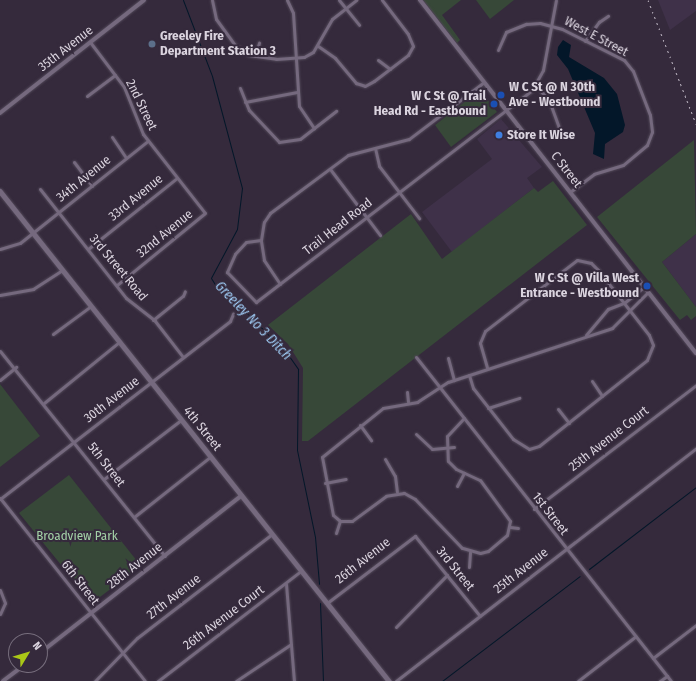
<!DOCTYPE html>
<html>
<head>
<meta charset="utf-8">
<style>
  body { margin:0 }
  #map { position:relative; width:696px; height:681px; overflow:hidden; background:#352a3c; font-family:"Fira Sans Condensed",sans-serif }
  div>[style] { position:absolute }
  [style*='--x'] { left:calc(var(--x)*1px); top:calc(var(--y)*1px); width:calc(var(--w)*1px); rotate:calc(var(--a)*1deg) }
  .built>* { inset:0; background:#3f3149 }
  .green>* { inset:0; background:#374838 }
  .water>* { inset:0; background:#031729 }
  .stream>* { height:1px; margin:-0.5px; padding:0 0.5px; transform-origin:0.5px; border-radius:0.5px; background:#031729 }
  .roads { filter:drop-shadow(0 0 1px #514858) drop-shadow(0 0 1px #514858) }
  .minor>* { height:3px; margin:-1.5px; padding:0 1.5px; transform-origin:1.5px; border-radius:1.5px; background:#75697e }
  .tertiary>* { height:4px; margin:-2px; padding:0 2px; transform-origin:2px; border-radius:2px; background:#75697e }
  .secondary>* { height:4.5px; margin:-2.25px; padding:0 2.25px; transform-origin:2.25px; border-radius:2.25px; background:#75697e }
  .rail>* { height:1px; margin-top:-0.5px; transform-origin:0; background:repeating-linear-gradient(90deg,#b4acb9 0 2px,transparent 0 6px) }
  .dots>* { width:11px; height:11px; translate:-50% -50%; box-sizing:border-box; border:2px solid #352a3c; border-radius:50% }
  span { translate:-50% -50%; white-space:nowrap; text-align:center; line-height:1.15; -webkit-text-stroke:4px #352a3c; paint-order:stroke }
  .poi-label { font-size:13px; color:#dbd4df; font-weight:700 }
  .left { translate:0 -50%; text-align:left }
  .right { translate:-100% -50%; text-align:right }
  .street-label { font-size:13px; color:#dbd4df }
  .park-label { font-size:13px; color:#a3d1a6 }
  .water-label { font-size:14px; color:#a0cdf7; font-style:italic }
  .north { position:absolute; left:8px; top:633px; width:40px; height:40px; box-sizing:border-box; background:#352a3c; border:1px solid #776e7d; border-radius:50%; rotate:52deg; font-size:11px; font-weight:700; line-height:16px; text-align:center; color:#dbd4df }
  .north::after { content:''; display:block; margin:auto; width:14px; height:18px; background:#aac717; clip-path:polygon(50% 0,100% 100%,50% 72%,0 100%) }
</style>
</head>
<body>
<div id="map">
  <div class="built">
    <div style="clip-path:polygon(658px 0,696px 0,696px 11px,670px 30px)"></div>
    <div style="clip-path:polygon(501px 119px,542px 167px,527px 178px,534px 188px,452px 252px,422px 212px,492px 159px,477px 139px)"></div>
    <div style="clip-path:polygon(696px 234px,696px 307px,662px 262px)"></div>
  </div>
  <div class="green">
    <div style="clip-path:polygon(423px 0,461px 0,442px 15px,460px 40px,457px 43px)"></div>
    <div style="clip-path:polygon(476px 0,514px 0,490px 19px)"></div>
    <div style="clip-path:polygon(480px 90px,497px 112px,451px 147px,435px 125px)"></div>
    <div style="clip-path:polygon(694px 140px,696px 234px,662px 262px,696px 307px,696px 316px,691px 320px,687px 315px,680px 320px,597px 217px)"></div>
    <div style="clip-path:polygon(553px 181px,587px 225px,308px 441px,302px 441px,303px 368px,288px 344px,268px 325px,411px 214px,442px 259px,534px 188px,538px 192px)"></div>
    <div style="clip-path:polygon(0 384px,40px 436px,0 467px)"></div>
    <div style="clip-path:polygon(69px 475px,141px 566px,92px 603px,19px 513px)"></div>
  </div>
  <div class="water">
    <div style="clip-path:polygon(563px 40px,571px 45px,569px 57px,604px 78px,617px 94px,625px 125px,623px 132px,605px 144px,604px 159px,593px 154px,595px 133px,568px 69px,557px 55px,558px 47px)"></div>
  </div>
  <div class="stream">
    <div style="--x:183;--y:0;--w:81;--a:69.1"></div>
    <div style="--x:212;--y:76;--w:116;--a:75"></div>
    <div style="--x:242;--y:188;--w:41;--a:97"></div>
    <div style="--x:237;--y:229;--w:55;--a:118"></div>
    <div style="--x:211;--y:278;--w:13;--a:58"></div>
    <div style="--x:218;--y:289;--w:22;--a:36"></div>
    <div style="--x:236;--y:302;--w:76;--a:45.5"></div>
    <div style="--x:289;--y:356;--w:16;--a:55"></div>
    <div style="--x:298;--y:369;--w:81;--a:90.7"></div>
    <div style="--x:297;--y:450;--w:89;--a:78.3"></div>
    <div style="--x:315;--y:537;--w:47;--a:85.1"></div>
    <div style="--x:589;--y:569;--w:135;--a:-37.5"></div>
    <div style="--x:320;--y:603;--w:78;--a:87.8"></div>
    <div style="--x:442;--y:681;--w:173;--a:-37.3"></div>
  </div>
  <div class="roads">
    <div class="minor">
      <div style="--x:212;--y:0;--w:19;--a:78"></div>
      <div style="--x:216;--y:19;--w:32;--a:54"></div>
      <div style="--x:235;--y:45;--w:17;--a:36"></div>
      <div style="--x:249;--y:55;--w:27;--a:8"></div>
      <div style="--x:276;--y:59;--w:28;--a:-4"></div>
      <div style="--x:304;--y:57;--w:10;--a:-29"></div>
      <div style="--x:313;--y:52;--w:38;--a:-60"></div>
      <div style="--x:332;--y:19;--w:31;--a:-38"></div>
      <div style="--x:287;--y:0;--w:14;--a:65"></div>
      <div style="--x:293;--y:13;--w:93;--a:86.3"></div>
      <div style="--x:299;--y:106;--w:27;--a:56"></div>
      <div style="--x:339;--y:0;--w:32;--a:51"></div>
      <div style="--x:585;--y:41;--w:24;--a:-54"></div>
      <div style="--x:599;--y:22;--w:11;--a:-34"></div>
      <div style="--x:90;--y:42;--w:56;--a:52.9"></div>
      <div style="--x:124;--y:87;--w:51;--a:68"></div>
      <div style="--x:143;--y:134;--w:100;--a:51.9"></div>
      <div style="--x:205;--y:213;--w:114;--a:140.7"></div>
      <div style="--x:318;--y:46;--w:21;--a:35"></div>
      <div style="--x:335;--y:58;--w:33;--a:50"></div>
      <div style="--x:356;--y:83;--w:9;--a:18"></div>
      <div style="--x:365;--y:86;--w:10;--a:-29"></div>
      <div style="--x:374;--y:81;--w:43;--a:-37.4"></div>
      <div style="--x:408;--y:55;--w:10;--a:-61"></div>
      <div style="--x:413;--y:46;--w:13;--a:-113"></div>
      <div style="--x:408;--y:34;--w:43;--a:-127.4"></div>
      <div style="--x:498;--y:50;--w:20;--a:-66"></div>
      <div style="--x:506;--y:32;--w:22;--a:-22"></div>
      <div style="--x:526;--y:24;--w:14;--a:-4"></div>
      <div style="--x:540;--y:23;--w:23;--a:15"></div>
      <div style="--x:562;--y:29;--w:69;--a:26.6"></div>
      <div style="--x:624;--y:60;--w:14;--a:51"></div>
      <div style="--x:633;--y:71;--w:47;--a:68.9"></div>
      <div style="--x:650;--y:115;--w:17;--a:83"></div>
      <div style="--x:652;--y:132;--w:14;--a:111"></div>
      <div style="--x:647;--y:145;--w:31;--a:140"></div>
      <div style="--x:623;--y:165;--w:30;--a:163"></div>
      <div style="--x:594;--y:174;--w:30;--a:143"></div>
      <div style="--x:255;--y:56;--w:14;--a:-73"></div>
      <div style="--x:378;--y:60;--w:15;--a:37"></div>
      <div style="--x:536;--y:84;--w:24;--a:54"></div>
      <div style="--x:550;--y:103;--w:32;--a:70"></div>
      <div style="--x:240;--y:88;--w:24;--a:68"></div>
      <div style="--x:249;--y:110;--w:44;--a:46.8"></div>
      <div style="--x:279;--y:142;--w:21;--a:-8"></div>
      <div style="--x:300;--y:139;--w:46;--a:-37.9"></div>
      <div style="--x:87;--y:96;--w:35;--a:-37"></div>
      <div style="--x:245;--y:102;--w:53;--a:-10.9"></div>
      <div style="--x:112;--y:137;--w:25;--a:56"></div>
      <div style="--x:375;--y:148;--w:18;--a:77"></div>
      <div style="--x:379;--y:166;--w:66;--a:52.4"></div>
      <div style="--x:74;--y:162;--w:30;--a:53"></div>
      <div style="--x:330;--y:169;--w:83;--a:52.9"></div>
      <div style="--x:40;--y:189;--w:139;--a:51.7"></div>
      <div style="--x:126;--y:298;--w:37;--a:38"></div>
      <div style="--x:155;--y:321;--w:46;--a:52.1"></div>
      <div style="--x:261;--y:240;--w:15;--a:172"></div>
      <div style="--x:246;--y:242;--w:16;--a:133"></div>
      <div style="--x:235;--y:254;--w:20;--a:114"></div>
      <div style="--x:227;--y:272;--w:42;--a:46"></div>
      <div style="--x:256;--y:302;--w:348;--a:-37.5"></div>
      <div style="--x:532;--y:90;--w:23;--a:-61"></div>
      <div style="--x:543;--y:70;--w:71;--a:-79.5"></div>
      <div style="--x:0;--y:249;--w:21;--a:-17"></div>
      <div style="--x:20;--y:243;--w:164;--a:-38.6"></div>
      <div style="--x:88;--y:249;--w:114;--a:-38.6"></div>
      <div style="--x:280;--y:284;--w:29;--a:-124"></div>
      <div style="--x:264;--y:260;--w:20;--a:-99"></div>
      <div style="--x:261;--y:240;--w:18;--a:-81"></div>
      <div style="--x:264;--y:222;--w:11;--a:-56"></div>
      <div style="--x:270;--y:213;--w:97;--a:-36.6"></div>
      <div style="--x:348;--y:155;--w:63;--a:-14.7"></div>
      <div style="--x:409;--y:139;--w:94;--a:-37.2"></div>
      <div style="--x:0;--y:295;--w:34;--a:-10"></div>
      <div style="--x:33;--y:289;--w:35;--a:-33"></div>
      <div style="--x:153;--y:320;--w:38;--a:-39"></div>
      <div style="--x:183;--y:296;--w:5;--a:-68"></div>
      <div style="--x:53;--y:334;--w:47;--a:-36.4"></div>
      <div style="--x:586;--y:335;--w:34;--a:-50"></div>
      <div style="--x:608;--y:309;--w:17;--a:-21"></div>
      <div style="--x:624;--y:303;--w:26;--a:-39"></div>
      <div style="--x:0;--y:351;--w:263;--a:51.2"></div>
      <div style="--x:416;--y:357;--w:412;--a:51.8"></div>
      <div style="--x:448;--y:358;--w:23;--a:75"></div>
      <div style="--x:469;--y:375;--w:14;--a:73"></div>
      <div style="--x:473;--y:388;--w:65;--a:51.9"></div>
      <div style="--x:513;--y:439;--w:19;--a:32"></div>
      <div style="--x:529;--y:449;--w:10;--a:-17"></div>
      <div style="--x:539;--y:446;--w:138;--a:-38.5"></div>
      <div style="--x:647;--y:360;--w:16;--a:-68"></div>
      <div style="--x:653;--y:345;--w:11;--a:-112"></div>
      <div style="--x:649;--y:335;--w:83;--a:-128.1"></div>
      <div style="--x:598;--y:270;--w:10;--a:-135"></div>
      <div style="--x:591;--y:263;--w:14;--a:-168"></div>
      <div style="--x:577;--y:260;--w:116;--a:142.3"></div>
      <div style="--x:485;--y:331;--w:13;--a:113"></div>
      <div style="--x:480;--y:343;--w:26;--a:74"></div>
      <div style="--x:0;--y:380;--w:21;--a:-39"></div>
      <div style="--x:592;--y:381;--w:18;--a:56"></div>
      <div style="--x:407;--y:392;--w:10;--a:84"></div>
      <div style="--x:44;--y:403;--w:97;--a:-39.1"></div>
      <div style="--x:488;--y:408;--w:33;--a:-18"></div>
      <div style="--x:558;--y:409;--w:18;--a:52"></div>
      <div style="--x:464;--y:418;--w:25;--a:133"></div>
      <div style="--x:447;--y:436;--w:25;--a:88"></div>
      <div style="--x:448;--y:461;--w:11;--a:45"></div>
      <div style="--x:456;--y:469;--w:26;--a:25"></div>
      <div style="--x:480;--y:480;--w:51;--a:53.8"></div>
      <div style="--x:510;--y:521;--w:14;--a:102"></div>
      <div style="--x:507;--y:535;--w:25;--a:140"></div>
      <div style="--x:488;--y:551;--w:8;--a:166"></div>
      <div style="--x:480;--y:553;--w:19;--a:-164"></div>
      <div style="--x:462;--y:548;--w:68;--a:-133.8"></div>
      <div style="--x:415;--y:499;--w:13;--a:-151"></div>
      <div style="--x:404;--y:493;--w:18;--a:171"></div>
      <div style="--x:386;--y:496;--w:42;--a:143.7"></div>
      <div style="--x:352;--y:521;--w:12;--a:180"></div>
      <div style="--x:340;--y:521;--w:9;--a:-139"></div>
      <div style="--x:333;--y:515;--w:59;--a:-100.7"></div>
      <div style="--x:322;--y:457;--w:78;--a:-38.8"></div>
      <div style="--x:383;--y:408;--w:35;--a:-10"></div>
      <div style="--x:417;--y:402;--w:37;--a:-33"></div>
      <div style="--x:448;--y:382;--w:173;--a:-18.2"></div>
      <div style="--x:612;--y:328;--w:51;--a:-45"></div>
      <div style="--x:360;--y:425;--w:19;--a:54"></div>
      <div style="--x:416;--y:434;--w:22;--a:43"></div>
      <div style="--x:432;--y:449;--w:22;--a:-5"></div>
      <div style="--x:385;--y:459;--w:20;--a:60"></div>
      <div style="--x:395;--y:476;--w:16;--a:83"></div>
      <div style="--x:104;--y:479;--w:97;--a:-37.5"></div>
      <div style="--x:325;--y:483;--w:21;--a:-11"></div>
      <div style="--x:457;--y:486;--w:15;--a:-62"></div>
      <div style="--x:0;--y:498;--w:233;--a:51.6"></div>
      <div style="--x:0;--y:499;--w:291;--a:-37.7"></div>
      <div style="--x:230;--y:321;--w:8;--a:-67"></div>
      <div style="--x:534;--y:509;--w:204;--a:-37.4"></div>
      <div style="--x:134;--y:517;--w:97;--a:-38.3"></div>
      <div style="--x:510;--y:527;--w:8;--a:7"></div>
      <div style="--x:336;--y:533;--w:13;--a:-72"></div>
      <div style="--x:469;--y:567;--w:15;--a:-86"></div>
      <div style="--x:286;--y:584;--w:97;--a:85.3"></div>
      <div style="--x:0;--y:590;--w:14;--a:69"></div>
      <div style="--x:5;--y:603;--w:12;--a:114"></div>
      <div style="--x:327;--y:603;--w:111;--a:-37.3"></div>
      <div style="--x:415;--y:536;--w:103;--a:50.9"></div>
      <div style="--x:396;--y:627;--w:73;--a:-45.6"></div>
      <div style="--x:653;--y:658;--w:54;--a:-37.5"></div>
      <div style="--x:95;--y:681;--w:60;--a:-45.7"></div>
      <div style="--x:137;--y:638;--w:170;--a:-37.6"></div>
      <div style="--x:158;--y:681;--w:180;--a:-37.6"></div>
      <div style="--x:236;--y:681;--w:66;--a:-33.9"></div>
      <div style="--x:396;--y:681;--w:380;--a:-37.8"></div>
      <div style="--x:578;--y:681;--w:73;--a:-37.8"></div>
      <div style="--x:660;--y:681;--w:9;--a:-36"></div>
    </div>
    <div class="tertiary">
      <div style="--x:420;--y:0;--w:448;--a:52"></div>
      <div style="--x:0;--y:113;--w:183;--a:-38.1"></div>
      <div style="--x:40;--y:653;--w:256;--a:-38"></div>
      <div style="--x:3;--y:681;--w:26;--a:-37"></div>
    </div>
    <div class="secondary">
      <div style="--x:0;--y:191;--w:626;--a:51.55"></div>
    </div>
  </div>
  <div class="rail">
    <div style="--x:648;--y:0;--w:133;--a:68.8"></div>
  </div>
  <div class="dots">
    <div style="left:152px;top:44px;background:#5c6f8a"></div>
    <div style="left:501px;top:95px;background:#1a4fb4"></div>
    <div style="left:494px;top:104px;background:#1a4fb4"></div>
    <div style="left:499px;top:135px;background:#3f7fe0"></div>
    <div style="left:647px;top:286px;background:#1a4fb4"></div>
  </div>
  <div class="poi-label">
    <span class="left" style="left:160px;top:44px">Greeley Fire<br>Department Station 3</span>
    <span class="left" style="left:509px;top:95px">W C St @ N 30th<br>Ave - Westbound</span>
    <span class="right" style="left:486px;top:104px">W C St @ Trail<br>Head Rd - Eastbound</span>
    <span class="left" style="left:507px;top:135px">Store It Wise</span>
    <span class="right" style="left:639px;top:286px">W C St @ Villa West<br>Entrance - Westbound</span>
  </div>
  <div class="street-label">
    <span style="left:596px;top:37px;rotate:28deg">West E Street</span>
    <span style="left:66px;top:49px;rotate:-38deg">35th Avenue</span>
    <span style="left:141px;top:105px;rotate:64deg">2nd Street</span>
    <span style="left:566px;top:170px;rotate:52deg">C Street</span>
    <span style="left:84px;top:179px;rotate:-39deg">34th Avenue</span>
    <span style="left:136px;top:198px;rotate:-39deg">33rd Avenue</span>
    <span style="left:338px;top:227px;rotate:-38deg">Trail Head Road</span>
    <span style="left:165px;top:234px;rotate:-39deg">32nd Avenue</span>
    <span style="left:118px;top:268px;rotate:50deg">3rd Street Road</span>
    <span style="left:112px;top:400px;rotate:-38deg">30th Avenue</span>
    <span style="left:202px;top:429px;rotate:51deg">4th Street</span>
    <span style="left:609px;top:439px;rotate:-38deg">25th Avenue Court</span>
    <span style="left:106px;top:465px;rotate:52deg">5th Street</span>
    <span style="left:550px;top:514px;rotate:52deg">1st Street</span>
    <span style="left:363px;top:561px;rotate:-38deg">26th Avenue</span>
    <span style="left:135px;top:566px;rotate:-38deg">28th Avenue</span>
    <span style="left:455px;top:569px;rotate:51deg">3rd Street</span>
    <span style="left:521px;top:571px;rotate:-38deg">25th Avenue</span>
    <span style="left:80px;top:583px;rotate:52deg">6th Street</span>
    <span style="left:174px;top:597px;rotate:-38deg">27th Avenue</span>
    <span style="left:224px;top:618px;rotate:-37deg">26th Avenue Court</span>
  </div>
  <div class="park-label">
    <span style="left:77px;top:536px">Broadview Park</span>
  </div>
  <div class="water-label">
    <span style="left:253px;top:321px;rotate:46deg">Greeley No 3 Ditch</span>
  </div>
  <div class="north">N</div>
</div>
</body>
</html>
